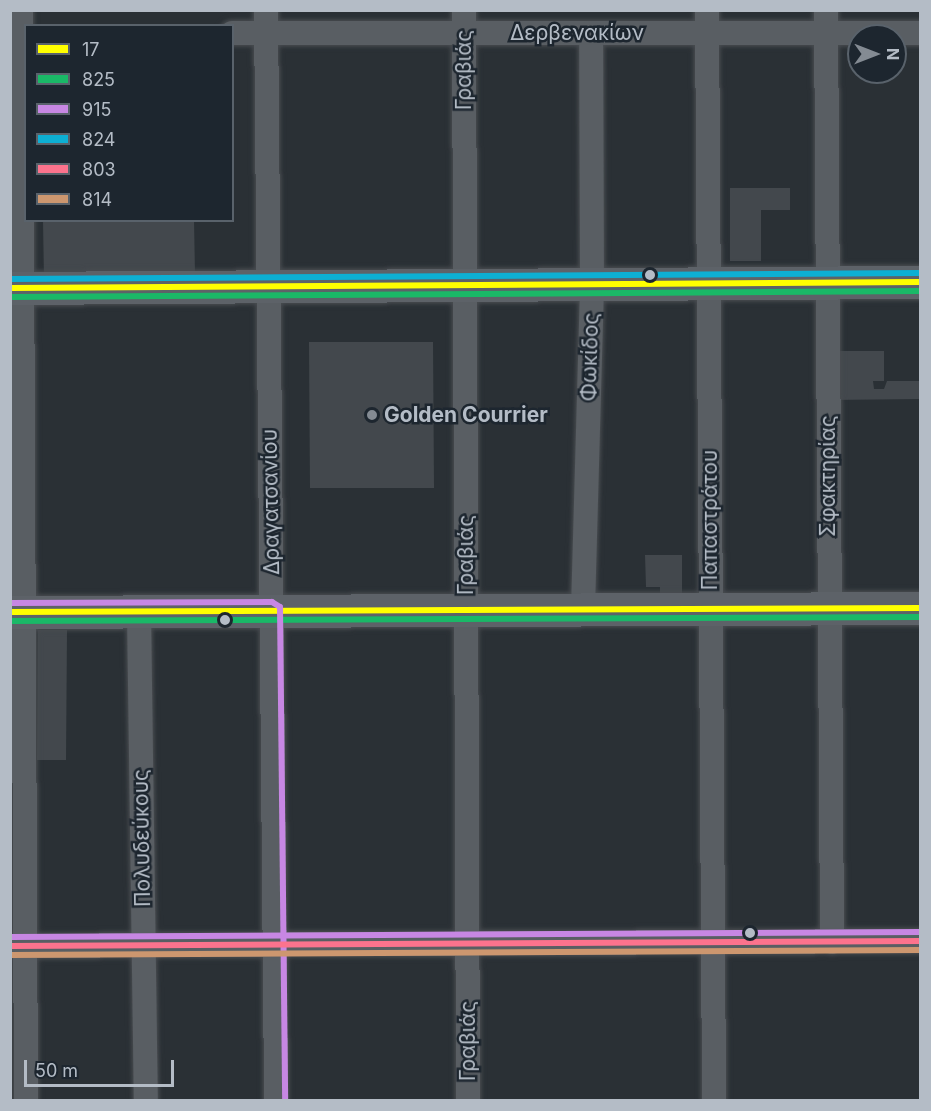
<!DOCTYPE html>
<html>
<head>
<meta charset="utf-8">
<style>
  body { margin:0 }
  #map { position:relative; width:931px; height:1111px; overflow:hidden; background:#2a3035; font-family:Inter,sans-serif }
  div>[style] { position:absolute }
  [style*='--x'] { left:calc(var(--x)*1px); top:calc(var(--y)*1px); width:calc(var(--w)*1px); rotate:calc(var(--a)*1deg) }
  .building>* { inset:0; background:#43484d }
  .roads { filter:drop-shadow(0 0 2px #484c50) drop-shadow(0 0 2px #484c50) }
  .street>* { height:24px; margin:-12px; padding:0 12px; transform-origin:12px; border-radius:12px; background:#595e63 }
  .secondary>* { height:33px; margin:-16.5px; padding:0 16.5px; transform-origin:16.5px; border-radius:16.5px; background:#5d6268 }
  .bus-1>* { height:6px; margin:-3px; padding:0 3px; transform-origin:3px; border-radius:3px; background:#ff0 }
  .bus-2>* { height:6px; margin:-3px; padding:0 3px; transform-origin:3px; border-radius:3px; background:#1ab867 }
  .bus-3>* { height:6px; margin:-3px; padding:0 3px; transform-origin:3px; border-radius:3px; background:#c787e3 }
  .bus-4>* { height:6px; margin:-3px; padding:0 3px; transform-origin:3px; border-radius:3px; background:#0dafd3 }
  .bus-5>* { height:6px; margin:-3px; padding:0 3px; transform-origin:3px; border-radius:3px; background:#fc738d }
  .bus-6>* { height:6px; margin:-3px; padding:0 3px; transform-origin:3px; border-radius:3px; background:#cd976f }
  .dots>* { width:16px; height:16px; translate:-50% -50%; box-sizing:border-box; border:3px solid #1d262f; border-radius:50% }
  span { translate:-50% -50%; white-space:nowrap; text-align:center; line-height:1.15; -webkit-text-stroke:5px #1d262f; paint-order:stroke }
  .street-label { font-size:21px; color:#b4bcc6 }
  .poi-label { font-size:21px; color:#b4bcc6; font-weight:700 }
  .left { translate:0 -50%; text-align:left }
  .frame { position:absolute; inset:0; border:12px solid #b4bcc6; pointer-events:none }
  .legend { position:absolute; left:24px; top:24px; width:210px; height:198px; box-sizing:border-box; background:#1d262f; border:2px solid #59626b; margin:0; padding:8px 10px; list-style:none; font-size:18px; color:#b4bcc6 }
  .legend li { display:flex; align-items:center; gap:12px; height:30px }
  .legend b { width:30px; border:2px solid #59626b }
  .north { position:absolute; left:847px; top:24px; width:60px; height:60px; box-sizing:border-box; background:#1d262f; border:2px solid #59626b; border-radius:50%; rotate:90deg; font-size:16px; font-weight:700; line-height:24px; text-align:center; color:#b4bcc6 }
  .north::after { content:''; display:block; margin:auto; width:21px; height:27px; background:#848b93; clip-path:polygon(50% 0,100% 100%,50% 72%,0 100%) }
  .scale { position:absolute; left:24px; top:1060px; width:150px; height:27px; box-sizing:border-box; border:3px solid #b4bcc6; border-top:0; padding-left:8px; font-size:18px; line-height:21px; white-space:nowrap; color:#b4bcc6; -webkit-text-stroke:4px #1d262f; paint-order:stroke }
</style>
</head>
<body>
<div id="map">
  <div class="building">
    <div style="clip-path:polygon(730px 188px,790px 188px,790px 210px,761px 210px,761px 261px,730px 261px)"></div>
    <div style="clip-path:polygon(43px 220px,194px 220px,195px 274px,44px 279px)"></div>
    <div style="clip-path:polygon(309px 342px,433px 342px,434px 488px,310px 488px)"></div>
    <div style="clip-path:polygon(829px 351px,884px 351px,884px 381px,873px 381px,874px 389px,884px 389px,887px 381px,920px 381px,920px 399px,830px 400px)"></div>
    <div style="clip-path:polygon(645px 555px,682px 555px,682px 605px,660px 605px,660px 587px,646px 587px)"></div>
    <div style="clip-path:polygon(38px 630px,67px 630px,66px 760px,37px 760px)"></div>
  </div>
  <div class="roads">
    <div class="street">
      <div style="--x:21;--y:10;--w:1090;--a:89.74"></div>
      <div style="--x:266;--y:10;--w:1090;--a:89.47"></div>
      <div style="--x:464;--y:10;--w:1090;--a:89.79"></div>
      <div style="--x:707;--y:10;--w:1090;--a:89.63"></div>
      <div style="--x:826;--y:10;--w:932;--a:89.63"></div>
      <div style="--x:232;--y:33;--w:688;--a:0"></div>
      <div style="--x:583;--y:609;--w:325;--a:-88.4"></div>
      <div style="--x:592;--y:284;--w:251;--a:-90.2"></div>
      <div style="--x:139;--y:612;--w:488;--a:89.2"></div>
      <div style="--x:11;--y:946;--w:909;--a:-0.32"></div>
    </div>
    <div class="secondary">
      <div style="--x:10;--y:288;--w:910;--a:-0.38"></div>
      <div style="--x:10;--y:612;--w:910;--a:-0.25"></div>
    </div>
  </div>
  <div class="bus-1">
    <div style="--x:10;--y:288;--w:910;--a:-0.38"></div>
    <div style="--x:10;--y:612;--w:910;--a:-0.25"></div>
  </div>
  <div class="bus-2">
    <div style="--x:10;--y:297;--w:910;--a:-0.38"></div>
    <div style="--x:10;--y:621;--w:910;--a:-0.25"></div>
  </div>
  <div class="bus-3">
    <div style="--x:10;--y:603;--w:262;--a:-0.2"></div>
    <div style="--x:272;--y:602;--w:9;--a:32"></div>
    <div style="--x:280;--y:607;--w:493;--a:89.4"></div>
    <div style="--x:10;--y:937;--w:910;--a:-0.31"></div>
  </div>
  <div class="bus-4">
    <div style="--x:10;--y:279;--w:910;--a:-0.38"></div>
  </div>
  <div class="bus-5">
    <div style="--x:10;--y:946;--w:910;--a:-0.31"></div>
  </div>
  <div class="bus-6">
    <div style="--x:10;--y:955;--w:910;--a:-0.31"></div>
  </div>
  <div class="dots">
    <div style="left:650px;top:275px;background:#b4bcc6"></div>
    <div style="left:372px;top:415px;background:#848b93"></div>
    <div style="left:225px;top:620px;background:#b4bcc6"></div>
    <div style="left:750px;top:933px;background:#b4bcc6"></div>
  </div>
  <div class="street-label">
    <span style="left:577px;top:33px">Δερβενακίων</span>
    <span style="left:464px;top:70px;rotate:-90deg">Γραβιάς</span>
    <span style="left:590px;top:357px;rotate:-88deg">Φωκίδος</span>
    <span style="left:828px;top:476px;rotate:-90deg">Σφακτηρίας</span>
    <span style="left:271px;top:502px;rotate:-91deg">Δραγατσανίου</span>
    <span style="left:710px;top:520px;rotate:-90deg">Παπαστράτου</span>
    <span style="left:466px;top:555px;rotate:-90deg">Γραβιάς</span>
    <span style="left:142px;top:838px;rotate:-91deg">Πολυδεύκους</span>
    <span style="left:468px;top:1041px;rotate:-90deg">Γραβιάς</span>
  </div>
  <div class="poi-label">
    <span class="left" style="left:384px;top:415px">Golden Courrier</span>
  </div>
  <div class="frame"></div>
  <ul class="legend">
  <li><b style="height:8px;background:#ff0"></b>17</li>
  <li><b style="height:8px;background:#1ab867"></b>825</li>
  <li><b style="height:8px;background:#c787e3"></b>915</li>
  <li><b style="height:8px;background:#0dafd3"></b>824</li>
  <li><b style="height:8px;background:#fc738d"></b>803</li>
  <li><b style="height:8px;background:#cd976f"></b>814</li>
  </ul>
  <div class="north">N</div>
  <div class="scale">50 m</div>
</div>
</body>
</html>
